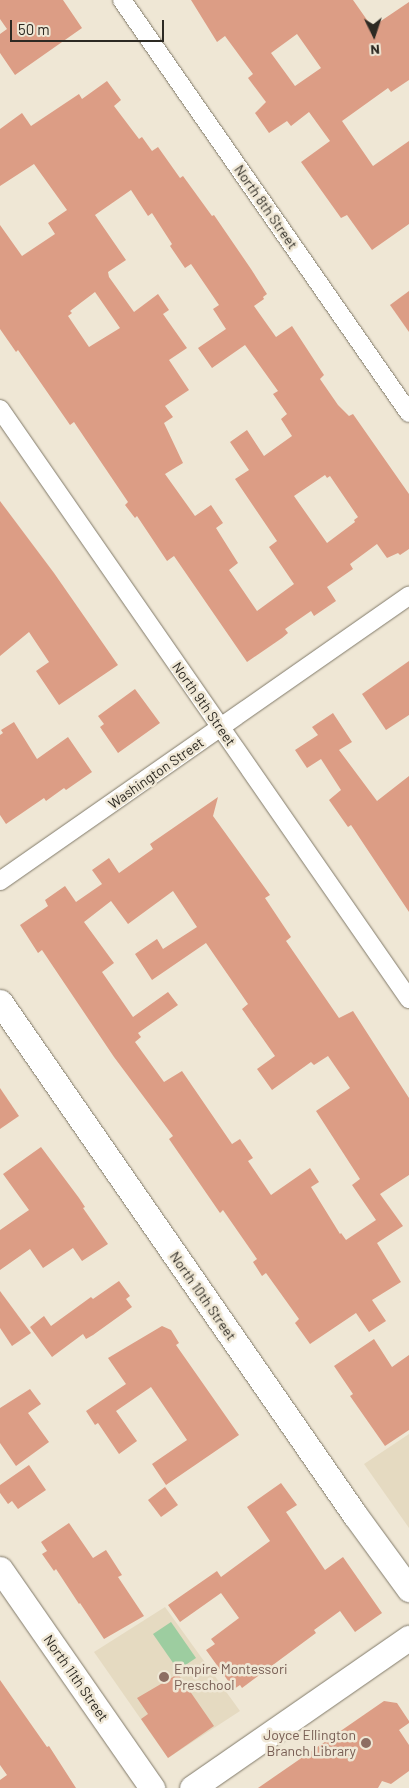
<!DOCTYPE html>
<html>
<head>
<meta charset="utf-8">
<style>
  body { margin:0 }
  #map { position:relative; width:409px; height:1788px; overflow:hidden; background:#efe7d5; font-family:Barlow,sans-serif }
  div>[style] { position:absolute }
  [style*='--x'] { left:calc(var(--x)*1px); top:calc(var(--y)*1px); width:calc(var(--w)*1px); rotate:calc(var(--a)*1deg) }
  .built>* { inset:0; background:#e5dac1 }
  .green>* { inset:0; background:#9dcda0 }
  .building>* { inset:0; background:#dc9d85 }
  .roads { filter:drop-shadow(0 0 1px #817a6a) drop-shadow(0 0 1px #817a6a) }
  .street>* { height:18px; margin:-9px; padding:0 9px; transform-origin:9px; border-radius:9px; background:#fff }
  .secondary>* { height:25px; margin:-12.5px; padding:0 12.5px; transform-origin:12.5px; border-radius:12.5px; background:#fff }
  .dots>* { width:14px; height:14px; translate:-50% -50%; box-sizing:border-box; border:2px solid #efe7d5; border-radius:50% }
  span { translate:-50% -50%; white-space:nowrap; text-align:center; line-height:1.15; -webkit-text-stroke:5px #efe7d5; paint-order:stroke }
  .street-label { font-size:14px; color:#2d2a23 }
  .education-label { font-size:14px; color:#785e54 }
  .left { translate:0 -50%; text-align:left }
  .right { translate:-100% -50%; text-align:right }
  .north { position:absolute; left:349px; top:10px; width:50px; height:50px; -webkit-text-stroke:4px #efe7d5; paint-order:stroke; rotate:176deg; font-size:14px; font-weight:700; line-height:20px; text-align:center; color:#2d2a23 }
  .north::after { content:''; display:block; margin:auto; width:18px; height:22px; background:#2d2a23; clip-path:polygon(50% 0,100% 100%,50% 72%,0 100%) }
  .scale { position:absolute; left:10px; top:20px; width:154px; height:22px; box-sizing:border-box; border:2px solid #2d2a23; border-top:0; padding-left:6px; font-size:15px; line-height:18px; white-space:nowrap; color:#2d2a23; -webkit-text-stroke:4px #efe7d5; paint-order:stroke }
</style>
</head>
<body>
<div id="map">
  <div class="built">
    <div style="clip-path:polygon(409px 1434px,409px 1528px,364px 1464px)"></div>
    <div style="clip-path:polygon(165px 1607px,240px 1711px,168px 1758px,94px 1652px)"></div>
  </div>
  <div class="green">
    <div style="clip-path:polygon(171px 1622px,196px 1658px,178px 1670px,153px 1634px)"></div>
  </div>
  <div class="building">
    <div style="clip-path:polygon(0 0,63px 0,82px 28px,15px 75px,0 53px,0 34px,7px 29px,0 19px)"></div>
    <div style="clip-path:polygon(evenodd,191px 0,353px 0,372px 27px,409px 2px,409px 80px,391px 92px,388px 88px,342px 121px,373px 166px,409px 141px,409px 224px,372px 250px,347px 215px,341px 218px,301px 162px,330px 141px,309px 112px,291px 126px,287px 121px,269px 133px,255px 113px,266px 102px,248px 78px,253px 74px,225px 36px,217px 42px,191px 0,297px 34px,321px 68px,295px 86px,271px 53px,297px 34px)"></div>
    <div style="clip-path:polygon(evenodd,107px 81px,121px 100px,114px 106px,139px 139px,142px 137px,152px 151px,158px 147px,180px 178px,183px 176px,212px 216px,214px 215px,251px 269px,267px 294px,263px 297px,264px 299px,254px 306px,276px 337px,292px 326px,324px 375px,320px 379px,338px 405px,349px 416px,353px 414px,409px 494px,409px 549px,400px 555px,398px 553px,387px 558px,377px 544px,350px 564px,353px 569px,327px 587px,336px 601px,314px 616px,311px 611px,285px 629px,288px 633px,282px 638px,247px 662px,174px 556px,167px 561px,137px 516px,135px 518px,125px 505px,128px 502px,78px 428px,74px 422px,70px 425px,18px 350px,16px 352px,0 329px,0 225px,22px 256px,55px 234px,48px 223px,67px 210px,34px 164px,0 186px,0 129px,22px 113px,31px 126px,79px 94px,82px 99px,107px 81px,131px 190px,148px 216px,152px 213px,172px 244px,170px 246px,185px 268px,191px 264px,219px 305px,213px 309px,226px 329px,198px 348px,212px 368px,245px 345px,278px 391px,273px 394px,287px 414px,281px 419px,292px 436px,264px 456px,247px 430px,230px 442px,249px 470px,235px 479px,277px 541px,269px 547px,294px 584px,257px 611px,229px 570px,238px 563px,216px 528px,223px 523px,211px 505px,195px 516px,165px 474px,183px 463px,164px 423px,173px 417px,165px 406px,189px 390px,169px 360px,187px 348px,163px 314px,169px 310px,158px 294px,134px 312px,109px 277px,108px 272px,126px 260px,95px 215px,131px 190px,107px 81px,95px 292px,120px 328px,89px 347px,68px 316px,72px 313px,70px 311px,95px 292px,107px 81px,325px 475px,327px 478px,330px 476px,358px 517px,354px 520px,355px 522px,327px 543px,294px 496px,325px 475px)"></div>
    <div style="clip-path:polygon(409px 291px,409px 332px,390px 305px)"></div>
    <div style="clip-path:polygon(0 501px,54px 573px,118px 665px,59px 705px,36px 671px,49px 662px,29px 632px,0 656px)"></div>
    <div style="clip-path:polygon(409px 661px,409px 715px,386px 730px,362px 694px)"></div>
    <div style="clip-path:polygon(135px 689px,160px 723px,118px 753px,100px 727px,104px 724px,98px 716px)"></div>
    <div style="clip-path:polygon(333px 713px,352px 742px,339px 750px,377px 801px,409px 776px,409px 912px,351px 825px,348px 827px,329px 800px,341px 790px,321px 759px,307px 768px,295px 750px,318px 735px,312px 727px)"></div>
    <div style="clip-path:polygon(14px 722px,37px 759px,68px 737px,92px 772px,66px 790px,64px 788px,46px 801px,44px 798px,6px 824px,0 815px,0 735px,3px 733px,1px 730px)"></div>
    <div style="clip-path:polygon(evenodd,218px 797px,213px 816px,270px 895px,265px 898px,291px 937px,286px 941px,339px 1018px,353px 1011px,409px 1098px,409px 1175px,380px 1194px,403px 1226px,377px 1243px,401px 1282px,372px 1300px,386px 1321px,369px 1332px,356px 1313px,310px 1344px,295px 1323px,299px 1319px,266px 1273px,262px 1276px,253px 1262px,257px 1259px,223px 1210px,220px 1213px,169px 1139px,173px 1136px,114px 1057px,42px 950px,38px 953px,20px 925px,48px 906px,45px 900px,65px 886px,76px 902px,102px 884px,92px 870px,109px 858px,119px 873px,153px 849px,150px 844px,218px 797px,173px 891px,197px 927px,163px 949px,157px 939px,135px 954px,152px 980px,206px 943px,248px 1004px,242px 1009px,275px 1056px,257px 1069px,272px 1090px,311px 1062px,314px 1065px,328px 1056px,350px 1088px,316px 1111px,360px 1179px,352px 1185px,376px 1220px,346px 1240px,341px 1233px,340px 1234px,311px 1187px,319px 1182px,310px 1168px,271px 1195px,248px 1161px,253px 1158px,240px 1139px,232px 1144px,182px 1071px,164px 1082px,135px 1042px,141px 1037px,138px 1033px,178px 1005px,168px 992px,133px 1017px,102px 972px,114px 963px,84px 922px,111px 901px,128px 924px,173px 891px)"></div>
    <div style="clip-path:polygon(0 1088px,19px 1116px,0 1129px)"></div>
    <div style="clip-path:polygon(41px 1147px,79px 1198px,85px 1207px,83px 1208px,108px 1244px,82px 1261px,73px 1248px,43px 1268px,30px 1249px,0 1270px,0 1230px,29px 1210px,3px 1174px)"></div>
    <div style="clip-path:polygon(119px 1281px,130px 1296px,126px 1299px,132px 1307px,93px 1335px,86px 1339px,83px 1334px,52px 1357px,30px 1327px,44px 1316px,51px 1326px,91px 1297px,93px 1299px)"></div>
    <div style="clip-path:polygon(0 1291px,31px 1333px,12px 1346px,0 1328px)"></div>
    <div style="clip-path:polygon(162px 1326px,171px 1330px,179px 1343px,176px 1345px,239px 1435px,166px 1485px,152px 1464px,187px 1440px,151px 1387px,116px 1411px,137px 1441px,119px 1454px,98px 1423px,95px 1425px,86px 1411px,126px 1384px,108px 1358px)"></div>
    <div style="clip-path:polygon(374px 1339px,392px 1367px,409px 1355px,409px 1430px,385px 1446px,350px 1396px,353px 1394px,334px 1366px)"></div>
    <div style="clip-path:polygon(30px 1389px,41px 1404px,28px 1413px,49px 1442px,16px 1466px,0 1443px,0 1408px)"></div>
    <div style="clip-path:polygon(29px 1465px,46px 1490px,18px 1509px,12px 1501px,8px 1504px,0 1493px,0 1485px)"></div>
    <div style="clip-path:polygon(281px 1483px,297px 1505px,286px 1512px,325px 1570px,343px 1557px,382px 1613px,355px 1632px,340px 1611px,314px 1630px,316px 1633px,242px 1688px,240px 1685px,234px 1689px,206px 1650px,215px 1644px,211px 1639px,239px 1618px,221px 1593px,180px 1622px,168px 1605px,217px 1571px,221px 1577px,270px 1541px,247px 1507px)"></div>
    <div style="clip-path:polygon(165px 1487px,178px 1505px,161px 1517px,148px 1500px)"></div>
    <div style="clip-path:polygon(69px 1523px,93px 1558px,106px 1550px,122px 1575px,118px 1577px,144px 1616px,104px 1639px,80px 1603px,79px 1604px,56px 1569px,54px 1571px,42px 1554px,47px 1551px,41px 1542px)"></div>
    <div style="clip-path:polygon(178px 1674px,214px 1726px,168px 1758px,141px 1719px,148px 1714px,137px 1698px)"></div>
    <div style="clip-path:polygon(0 1680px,47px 1747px,49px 1746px,76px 1788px,0 1788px,0 1780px,7px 1775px,0 1765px)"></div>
    <div style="clip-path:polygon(384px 1701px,397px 1703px,409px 1721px,409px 1723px,399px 1730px,409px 1745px,409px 1771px,391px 1784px,382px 1781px,378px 1788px,258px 1788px)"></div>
  </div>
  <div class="roads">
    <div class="street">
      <div style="--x:122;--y:0;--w:503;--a:55.2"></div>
      <div style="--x:0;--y:409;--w:718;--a:55.27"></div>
      <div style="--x:0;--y:881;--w:499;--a:-34.9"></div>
    </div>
    <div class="secondary">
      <div style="--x:0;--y:1002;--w:624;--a:55.32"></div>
      <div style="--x:355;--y:1515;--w:92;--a:53.9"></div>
      <div style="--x:0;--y:1569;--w:267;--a:55.2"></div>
      <div style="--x:192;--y:1788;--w:264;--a:-34.7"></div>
    </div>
  </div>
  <div class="dots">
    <div style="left:164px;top:1677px;background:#8d6e63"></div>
    <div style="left:366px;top:1743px;background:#8d6e63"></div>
  </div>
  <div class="street-label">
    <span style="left:266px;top:207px;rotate:55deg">North 8th Street</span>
    <span style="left:204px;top:704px;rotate:55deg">North 9th Street</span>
    <span style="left:156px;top:773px;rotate:-35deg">Washington Street</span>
    <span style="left:203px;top:1296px;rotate:55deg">North 10th Street</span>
    <span style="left:76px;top:1678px;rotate:55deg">North 11th Street</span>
  </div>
  <div class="education-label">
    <span class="left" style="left:174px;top:1677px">Empire Montessori<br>Preschool</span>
    <span class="right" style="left:356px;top:1743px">Joyce Ellington<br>Branch Library</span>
  </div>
  <div class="north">N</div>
  <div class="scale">50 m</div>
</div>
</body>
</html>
